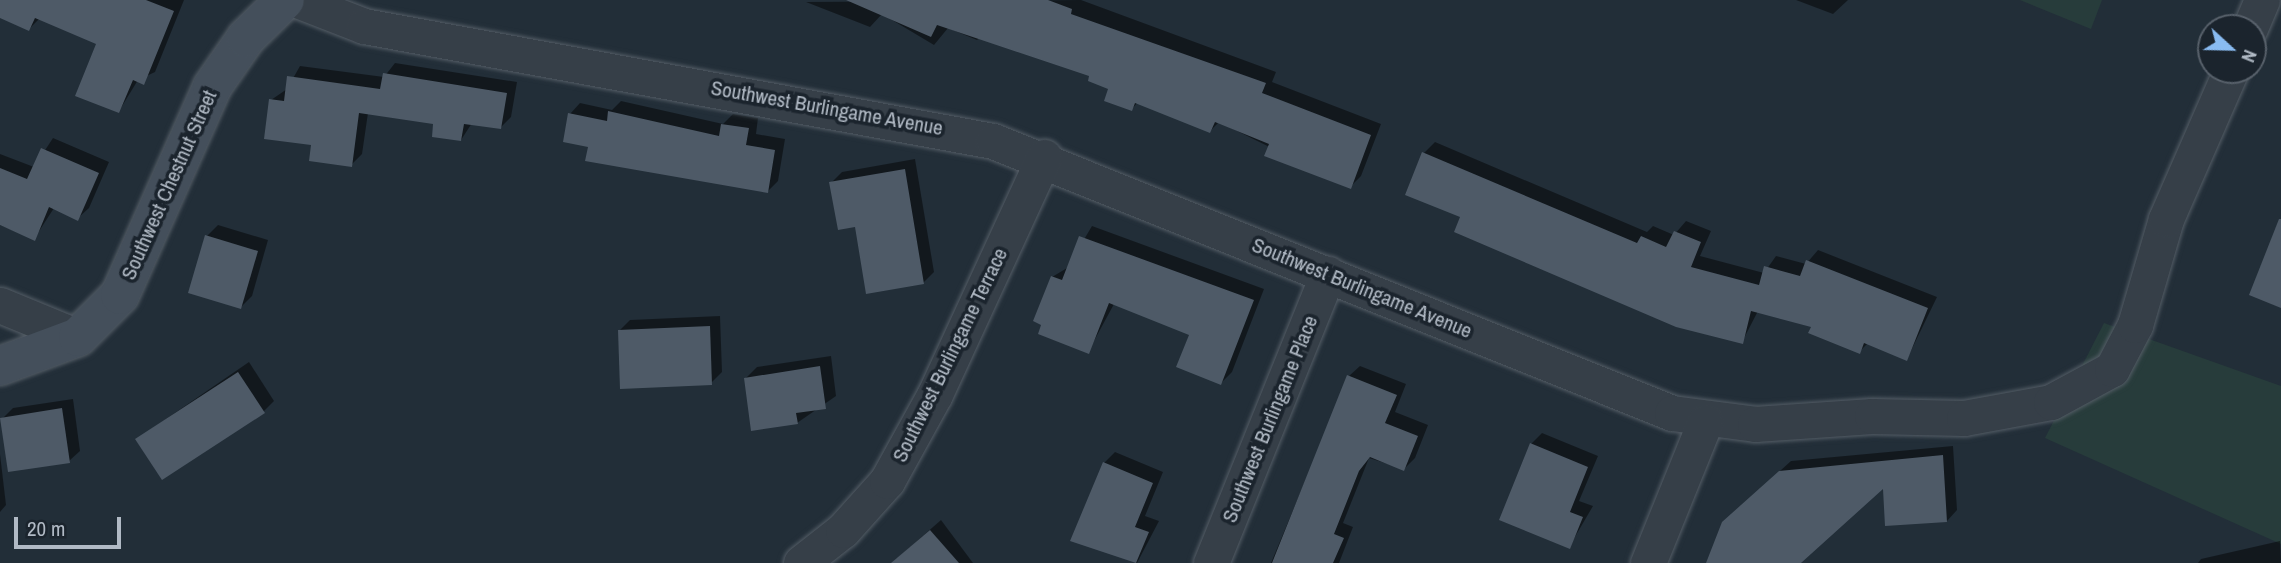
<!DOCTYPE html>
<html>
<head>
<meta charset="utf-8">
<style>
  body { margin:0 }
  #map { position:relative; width:2281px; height:563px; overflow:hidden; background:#222e38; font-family:"Archivo Narrow",sans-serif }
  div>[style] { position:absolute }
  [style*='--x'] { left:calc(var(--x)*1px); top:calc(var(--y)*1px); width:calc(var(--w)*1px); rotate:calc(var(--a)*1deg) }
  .green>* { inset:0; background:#273c3b }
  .shadow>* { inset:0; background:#0007 }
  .building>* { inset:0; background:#4e5a67 }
  .roads { filter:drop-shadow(0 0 2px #545d66) drop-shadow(0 0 2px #545d66) }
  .street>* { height:35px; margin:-17.5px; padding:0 17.5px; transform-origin:17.5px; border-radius:17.5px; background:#363f48 }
  .secondary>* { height:38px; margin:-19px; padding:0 19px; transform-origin:19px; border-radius:19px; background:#444f5b }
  span { translate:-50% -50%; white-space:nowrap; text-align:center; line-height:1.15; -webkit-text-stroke:7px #1b242d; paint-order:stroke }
  .street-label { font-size:21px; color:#b1bac5 }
  .north { position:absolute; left:2197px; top:14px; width:70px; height:70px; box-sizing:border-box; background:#1b242d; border:2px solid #57606a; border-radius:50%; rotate:112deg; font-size:19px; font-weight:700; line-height:28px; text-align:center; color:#b1bac5 }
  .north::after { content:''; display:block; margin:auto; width:24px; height:32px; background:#89bbf1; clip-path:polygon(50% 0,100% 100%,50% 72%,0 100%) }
  .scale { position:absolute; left:14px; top:517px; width:107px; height:32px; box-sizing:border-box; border:4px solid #b1bac5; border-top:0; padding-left:9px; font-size:21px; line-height:24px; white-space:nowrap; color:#b1bac5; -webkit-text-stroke:5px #1b242d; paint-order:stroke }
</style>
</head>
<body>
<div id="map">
  <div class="green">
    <div style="clip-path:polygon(2020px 0,2102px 0,2091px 29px)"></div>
    <div style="clip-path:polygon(2104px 323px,2281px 386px,2281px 544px,2045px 438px)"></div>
  </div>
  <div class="shadow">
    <div style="clip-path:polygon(0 0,184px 0,155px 72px,138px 80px,119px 111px,98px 44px,40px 18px,29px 29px,0 17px)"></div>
    <div style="clip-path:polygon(1081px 0,1276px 72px,1272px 82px,1381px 124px,1361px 176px,1350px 187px,1219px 122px,1210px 131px,1138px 102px,1132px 109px,1092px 75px,982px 35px,977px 40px,948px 28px,934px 45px,882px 14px,870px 27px,806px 2px)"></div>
    <div style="clip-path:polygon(1796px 0,1848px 0,1833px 14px)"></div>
    <div style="clip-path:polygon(395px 63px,517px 82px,511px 117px,500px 128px,472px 123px,461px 140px,435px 123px,368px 113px,362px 154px,351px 165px,313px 144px,271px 100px,287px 89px,300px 66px,384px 77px)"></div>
    <div style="clip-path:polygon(621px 101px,723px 124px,733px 114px,758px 118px,756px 134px,785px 139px,778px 181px,767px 192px,590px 145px,570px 114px,580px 103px,612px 110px)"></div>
    <div style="clip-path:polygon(53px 138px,109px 162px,89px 208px,78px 218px,54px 208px,34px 239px,0 225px,0 154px,34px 167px)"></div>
    <div style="clip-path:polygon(1435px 142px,1647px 232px,1653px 226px,1674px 235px,1686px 221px,1711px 231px,1700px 256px,1764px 273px,1776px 256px,1806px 264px,1818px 250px,1937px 297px,1907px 359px,1868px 343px,1859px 352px,1813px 326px,1758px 311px,1742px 342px,1462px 216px,1424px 153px)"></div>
    <div style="clip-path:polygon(915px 159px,934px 272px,923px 283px,857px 225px,831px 183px,842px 172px)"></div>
    <div style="clip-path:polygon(218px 225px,268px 240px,252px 296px,241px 307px,207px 236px)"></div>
    <div style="clip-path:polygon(1092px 226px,1264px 289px,1232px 372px,1221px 383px,1191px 334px,1114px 304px,1088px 352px,1052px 277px,1067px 268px)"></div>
    <div style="clip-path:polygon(720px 316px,722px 372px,711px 383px,619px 331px,630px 320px)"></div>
    <div style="clip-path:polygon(831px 356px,836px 396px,797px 423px,746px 378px,757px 367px)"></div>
    <div style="clip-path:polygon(249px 362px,274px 401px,263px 412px,137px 439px)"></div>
    <div style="clip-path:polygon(1360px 366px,1406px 384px,1395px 412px,1428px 425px,1415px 458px,1404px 469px,1369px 458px,1343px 523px,1353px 527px,1339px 563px,1271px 563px,1349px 376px)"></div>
    <div style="clip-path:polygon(73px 399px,80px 451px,69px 461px,2px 419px,13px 408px)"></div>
    <div style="clip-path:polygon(1542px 433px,1598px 456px,1579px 501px,1593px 506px,1569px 547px,1531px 444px)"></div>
    <div style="clip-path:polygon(1953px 446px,1957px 510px,1947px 521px,1884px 485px,1798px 563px,1711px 563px,1735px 512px,1791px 461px)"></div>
    <div style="clip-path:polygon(1115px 452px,1163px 472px,1145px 516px,1159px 521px,1137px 563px,1072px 540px,1104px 463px)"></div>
    <div style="clip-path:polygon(0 454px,6px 505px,0 512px)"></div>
    <div style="clip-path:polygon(941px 520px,973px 563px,892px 563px)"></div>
    <div style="clip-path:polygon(2280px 541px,2281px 563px,2198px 563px,2201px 559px)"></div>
  </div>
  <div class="building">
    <div style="clip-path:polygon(0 0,146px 0,174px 11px,144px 85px,133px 80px,119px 113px,75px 96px,96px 44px,35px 18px,29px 31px,0 18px)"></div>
    <div style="clip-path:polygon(846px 0,1048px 0,1072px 9px,1071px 14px,1266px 83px,1262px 93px,1371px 135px,1351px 189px,1264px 156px,1269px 144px,1215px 122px,1210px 133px,1135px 103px,1132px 111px,1104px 101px,1108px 89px,1088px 81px,1089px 76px,937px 25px,931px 37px)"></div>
    <div style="clip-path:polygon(383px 73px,507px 93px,501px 129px,464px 124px,461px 141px,432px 137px,433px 124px,359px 113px,352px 167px,309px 161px,311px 145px,264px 139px,269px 99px,284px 101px,287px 76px,380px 89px)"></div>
    <div style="clip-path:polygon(608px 111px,719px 136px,721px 124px,749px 128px,746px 145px,775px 150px,768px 193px,585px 161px,588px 147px,563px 142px,568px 113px,607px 121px)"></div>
    <div style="clip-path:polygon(41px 148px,99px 173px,78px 221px,49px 207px,35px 241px,0 225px,0 168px,27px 179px)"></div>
    <div style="clip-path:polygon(1422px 152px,1637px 243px,1641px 236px,1666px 247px,1674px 231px,1701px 242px,1691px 267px,1759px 285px,1764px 266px,1800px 276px,1806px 260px,1928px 308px,1907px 361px,1864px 343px,1860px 354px,1808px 333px,1811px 327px,1751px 311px,1743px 344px,1676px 327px,1454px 232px,1460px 217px,1405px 195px)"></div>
    <div style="clip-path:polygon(905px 169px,924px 284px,866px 294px,855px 227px,838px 230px,829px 182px)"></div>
    <div style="clip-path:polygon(2279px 219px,2281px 219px,2281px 308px,2249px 295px)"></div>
    <div style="clip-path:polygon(205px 235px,258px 251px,241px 309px,188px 293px)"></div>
    <div style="clip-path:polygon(1079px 236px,1254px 300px,1221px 385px,1176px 367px,1189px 335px,1109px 303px,1089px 354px,1038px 334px,1041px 325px,1033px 321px,1051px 276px,1062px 280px)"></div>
    <div style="clip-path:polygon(710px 326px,712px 385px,620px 389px,618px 330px)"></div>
    <div style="clip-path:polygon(820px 366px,826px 409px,796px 413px,798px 424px,751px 431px,744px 378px)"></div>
    <div style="clip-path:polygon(238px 372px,265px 413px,162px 480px,135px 439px)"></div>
    <div style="clip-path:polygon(1347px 375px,1397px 395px,1385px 423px,1418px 436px,1404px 471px,1370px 457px,1359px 471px,1334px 534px,1344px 538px,1333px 563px,1272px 563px)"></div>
    <div style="clip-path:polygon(62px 408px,70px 463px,8px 472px,0 418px)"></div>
    <div style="clip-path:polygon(1530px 443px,1588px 467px,1570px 512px,1583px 517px,1570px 549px,1499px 520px)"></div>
    <div style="clip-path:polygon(1943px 455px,1947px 522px,1885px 526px,1883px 489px,1801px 563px,1706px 563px,1722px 522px,1779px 471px)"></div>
    <div style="clip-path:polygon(1103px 462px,1153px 483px,1135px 527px,1149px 532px,1136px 563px,1070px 541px)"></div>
    <div style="clip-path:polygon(930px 530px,959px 563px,891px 563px)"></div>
  </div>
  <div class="roads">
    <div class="street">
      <div style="--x:297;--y:0;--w:72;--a:21.2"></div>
      <div style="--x:364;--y:26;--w:639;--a:10.36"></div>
      <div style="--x:993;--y:141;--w:731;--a:21.83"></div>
      <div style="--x:1672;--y:413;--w:84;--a:7.5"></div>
      <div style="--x:1755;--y:424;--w:117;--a:-3.9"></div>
      <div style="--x:1872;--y:416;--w:92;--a:1.2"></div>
      <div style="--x:1964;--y:418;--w:88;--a:-10.4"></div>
      <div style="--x:2051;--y:402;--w:69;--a:-28.4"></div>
      <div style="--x:2112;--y:369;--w:50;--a:-62.4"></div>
      <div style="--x:2135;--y:325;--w:110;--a:-73.7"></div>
      <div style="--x:2166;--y:219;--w:163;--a:-66.4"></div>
      <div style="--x:2250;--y:28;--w:30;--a:-67"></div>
      <div style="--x:0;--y:305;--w:84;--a:22.3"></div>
      <div style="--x:801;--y:563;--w:53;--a:-38.2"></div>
      <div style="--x:843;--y:530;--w:66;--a:-48.1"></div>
      <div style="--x:887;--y:481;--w:99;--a:-61.1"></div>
      <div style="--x:935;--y:394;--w:261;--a:-65.3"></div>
      <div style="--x:1211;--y:563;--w:312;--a:-68"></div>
      <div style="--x:1648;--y:563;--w:152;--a:-68"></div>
    </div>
    <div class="secondary">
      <div style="--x:0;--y:366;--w:83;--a:-20.4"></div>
      <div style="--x:78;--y:337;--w:59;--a:-45"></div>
      <div style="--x:120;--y:295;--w:227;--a:-66.1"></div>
      <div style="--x:212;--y:87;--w:60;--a:-55.2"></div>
      <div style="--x:246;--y:38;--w:54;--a:-44.3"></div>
    </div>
  </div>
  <div class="street-label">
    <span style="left:827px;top:108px;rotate:10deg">Southwest Burlingame Avenue</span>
    <span style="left:169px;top:185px;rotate:-66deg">Southwest Chestnut Street</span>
    <span style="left:1362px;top:288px;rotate:22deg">Southwest Burlingame Avenue</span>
    <span style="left:950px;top:355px;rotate:-64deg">Southwest Burlingame Terrace</span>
    <span style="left:1270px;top:419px;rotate:-68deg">Southwest Burlingame Place</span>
  </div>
  <div class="north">N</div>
  <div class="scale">20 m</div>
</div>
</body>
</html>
